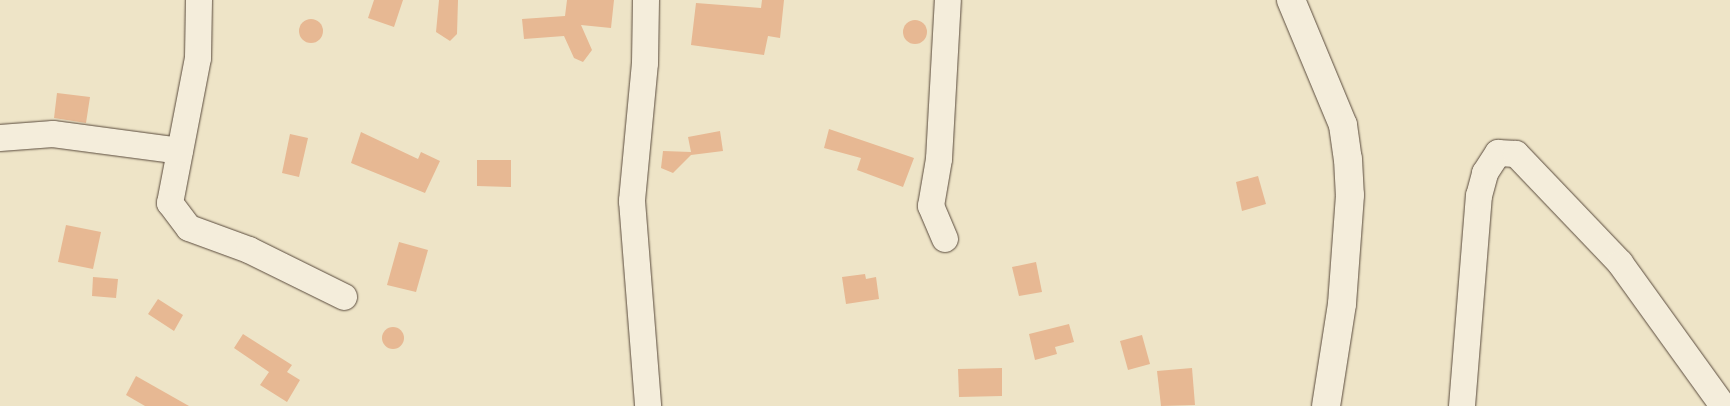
<!DOCTYPE html>
<html>
<head>
<meta charset="utf-8">
<style>
  body { margin:0 }
  #map { position:relative; width:1730px; height:406px; overflow:hidden; background:#eee4c7; font-family:"IM FELL French Canon",serif }
  div>[style] { position:absolute }
  [style*='--x'] { left:calc(var(--x)*1px); top:calc(var(--y)*1px); width:calc(var(--w)*1px); rotate:calc(var(--a)*1deg) }
  .building>* { inset:0; background:#e7b893 }
  .round { border-radius:50% }
  .roads { filter:drop-shadow(0 0 1px #594a3c) drop-shadow(0 0 1px #594a3c) }
  .minor>* { height:26px; margin:-13px; padding:0 13px; transform-origin:13px; border-radius:13px; background:#f4eddb }
  .tertiary>* { height:28px; margin:-14px; padding:0 14px; transform-origin:14px; border-radius:14px; background:#f4eddb }
  span { translate:-50% -50%; white-space:nowrap; text-align:center; line-height:1.15; -webkit-text-stroke:4px #f4eddb; paint-order:stroke }
</style>
</head>
<body>
<div id="map">
  <div class="building">
    <div style="clip-path:polygon(374px 0,403px 0,394px 27px,368px 18px)"></div>
    <div style="clip-path:polygon(439px 0,458px 0,457px 34px,450px 41px,436px 32px)"></div>
    <div style="clip-path:polygon(567px 0,614px 0,611px 28px,581px 25px,592px 50px,583px 62px,574px 58px,564px 36px,524px 39px,522px 19px,565px 16px)"></div>
    <div style="clip-path:polygon(762px 0,784px 0,780px 38px,768px 36px,764px 55px,691px 45px,696px 3px,761px 8px)"></div>
    <div class="round" style="left:299px;top:19px;width:24px;height:24px"></div>
    <div class="round" style="left:903px;top:20px;width:24px;height:24px"></div>
    <div style="clip-path:polygon(57px 93px,90px 97px,86px 123px,54px 118px)"></div>
    <div style="clip-path:polygon(829px 129px,914px 158px,903px 187px,857px 170px,861px 158px,824px 148px)"></div>
    <div style="clip-path:polygon(720px 131px,723px 151px,691px 155px,673px 173px,661px 168px,663px 151px,691px 152px,688px 137px)"></div>
    <div style="clip-path:polygon(361px 132px,418px 159px,421px 152px,440px 161px,425px 193px,351px 163px)"></div>
    <div style="clip-path:polygon(290px 134px,308px 138px,299px 177px,282px 173px)"></div>
    <div style="clip-path:polygon(477px 160px,511px 160px,511px 187px,477px 186px)"></div>
    <div style="clip-path:polygon(1258px 176px,1266px 204px,1242px 211px,1236px 182px)"></div>
    <div style="clip-path:polygon(66px 225px,101px 232px,93px 269px,58px 262px)"></div>
    <div style="clip-path:polygon(399px 242px,428px 250px,416px 292px,387px 285px)"></div>
    <div style="clip-path:polygon(1036px 262px,1042px 292px,1019px 296px,1012px 267px)"></div>
    <div style="clip-path:polygon(865px 274px,866px 279px,876px 277px,879px 299px,846px 304px,842px 277px)"></div>
    <div style="clip-path:polygon(93px 277px,118px 279px,116px 298px,92px 296px)"></div>
    <div style="clip-path:polygon(158px 299px,183px 315px,174px 331px,148px 314px)"></div>
    <div style="clip-path:polygon(1069px 324px,1074px 342px,1055px 347px,1057px 354px,1035px 360px,1029px 334px)"></div>
    <div class="round" style="left:382px;top:327px;width:22px;height:22px"></div>
    <div style="clip-path:polygon(243px 334px,292px 365px,287px 372px,300px 380px,287px 402px,260px 385px,269px 372px,234px 348px)"></div>
    <div style="clip-path:polygon(1142px 335px,1150px 364px,1128px 370px,1120px 341px)"></div>
    <div style="clip-path:polygon(1002px 368px,1002px 396px,959px 397px,958px 369px)"></div>
    <div style="clip-path:polygon(1192px 368px,1195px 405px,1161px 406px,1157px 371px)"></div>
    <div style="clip-path:polygon(136px 376px,189px 406px,145px 406px,126px 395px)"></div>
  </div>
  <div class="roads">
    <div class="minor">
      <div style="--x:199;--y:0;--w:58;--a:91"></div>
      <div style="--x:198;--y:58;--w:148;--a:100.9"></div>
      <div style="--x:170;--y:203;--w:31;--a:53"></div>
      <div style="--x:189;--y:228;--w:64;--a:20.1"></div>
      <div style="--x:249;--y:250;--w:106;--a:26.3"></div>
      <div style="--x:646;--y:0;--w:63;--a:90.9"></div>
      <div style="--x:645;--y:63;--w:139;--a:95.4"></div>
      <div style="--x:632;--y:201;--w:206;--a:85.5"></div>
      <div style="--x:0;--y:138;--w:53;--a:-4.3"></div>
      <div style="--x:53;--y:134;--w:128;--a:7.6"></div>
      <div style="--x:945;--y:239;--w:36;--a:-113"></div>
      <div style="--x:931;--y:206;--w:48;--a:-80.3"></div>
      <div style="--x:939;--y:159;--w:159;--a:-86.8"></div>
      <div style="--x:1462;--y:406;--w:211;--a:-85.4"></div>
      <div style="--x:1479;--y:196;--w:24;--a:-75"></div>
      <div style="--x:1485;--y:173;--w:24;--a:-57"></div>
      <div style="--x:1498;--y:153;--w:18;--a:3"></div>
      <div style="--x:1516;--y:154;--w:151;--a:46.3"></div>
      <div style="--x:1620;--y:263;--w:176;--a:54.2"></div>
    </div>
    <div class="tertiary">
      <div style="--x:1291;--y:0;--w:135;--a:67.4"></div>
      <div style="--x:1343;--y:125;--w:34;--a:82"></div>
      <div style="--x:1348;--y:159;--w:36;--a:87"></div>
      <div style="--x:1350;--y:195;--w:109;--a:94.2"></div>
      <div style="--x:1342;--y:304;--w:103;--a:98.9"></div>
    </div>
  </div>
</div>
</body>
</html>
